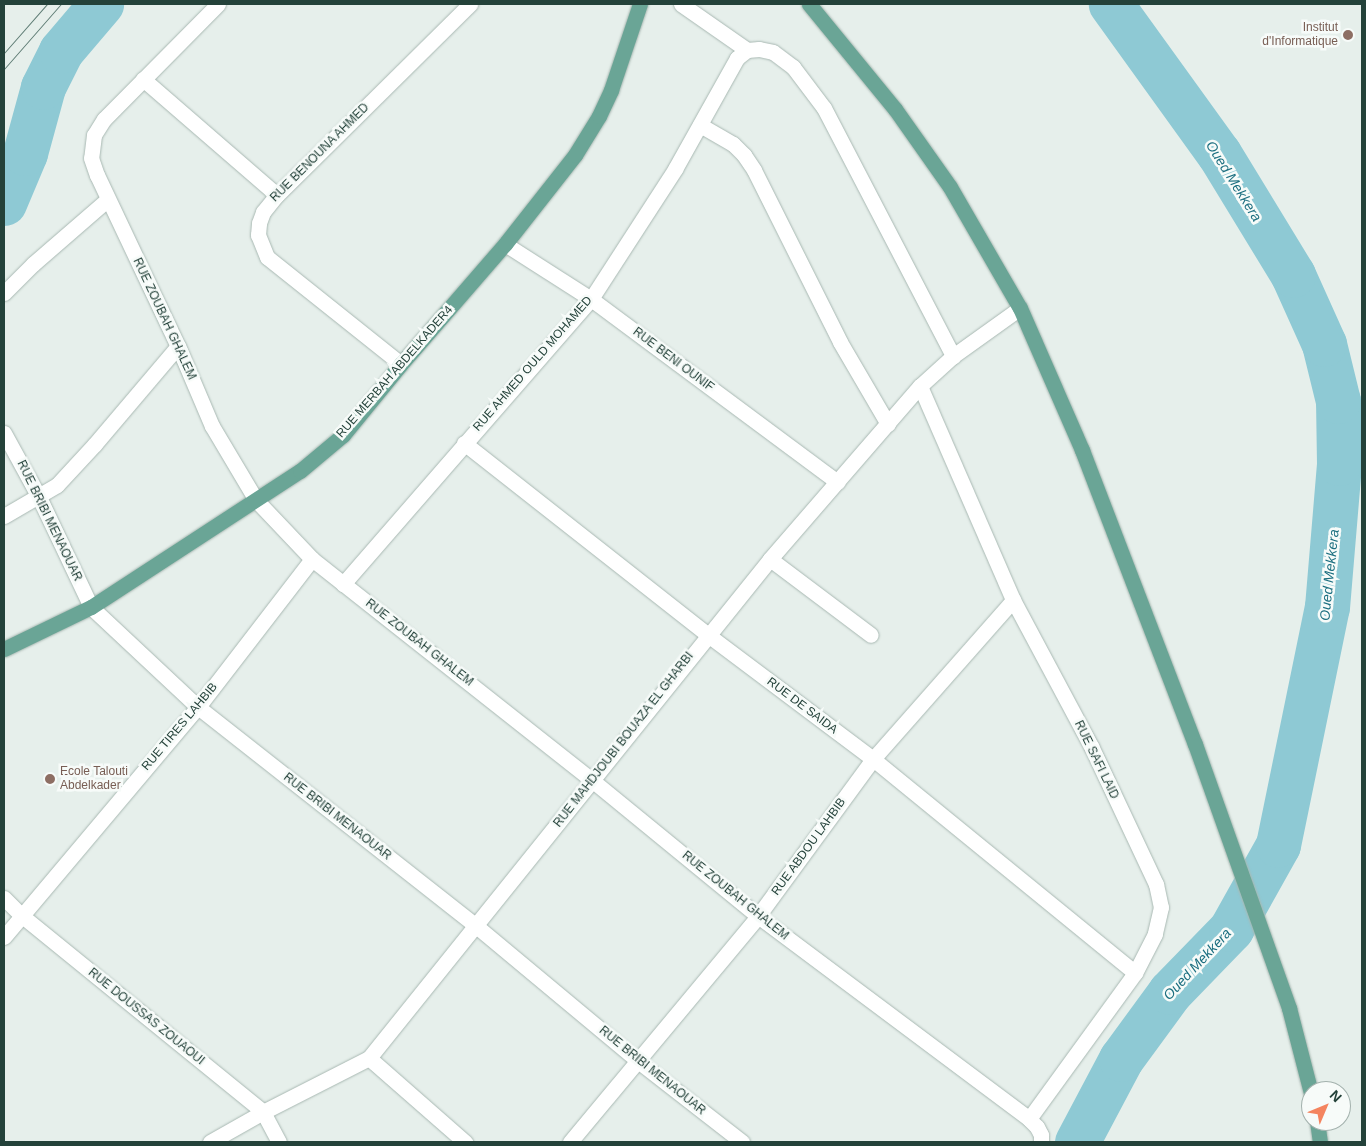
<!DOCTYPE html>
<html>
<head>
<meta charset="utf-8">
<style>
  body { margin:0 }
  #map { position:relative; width:1366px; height:1146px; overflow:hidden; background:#e6efeb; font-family:Arial,sans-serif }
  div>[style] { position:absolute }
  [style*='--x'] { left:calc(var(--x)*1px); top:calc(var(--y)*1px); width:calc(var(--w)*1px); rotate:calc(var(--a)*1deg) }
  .river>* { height:45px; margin:-22.5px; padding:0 22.5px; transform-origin:22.5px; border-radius:22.5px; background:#8ec9d4 }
  .roads { filter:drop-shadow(0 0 1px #a8b8b2) drop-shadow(0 0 1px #a8b8b2) }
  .minor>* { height:15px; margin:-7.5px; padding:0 7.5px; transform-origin:7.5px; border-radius:7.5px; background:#fff }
  .major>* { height:15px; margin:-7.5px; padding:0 7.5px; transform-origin:7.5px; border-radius:7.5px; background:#6aa596 }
  .tram>* { height:1px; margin:-0.5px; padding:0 0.5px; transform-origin:0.5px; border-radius:0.5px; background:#5f7d75 }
  .dots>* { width:14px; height:14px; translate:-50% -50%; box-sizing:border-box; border:2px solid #f7fbf9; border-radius:50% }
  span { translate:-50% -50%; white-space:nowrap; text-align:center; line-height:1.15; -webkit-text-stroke:5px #f7fbf9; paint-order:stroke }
  .education-label { font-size:12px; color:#785e54 }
  .right { translate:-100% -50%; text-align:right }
  .left { translate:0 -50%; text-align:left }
  .street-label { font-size:12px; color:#24423a }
  .water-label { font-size:14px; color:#1c6f80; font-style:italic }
  .frame { position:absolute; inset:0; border:5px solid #24423a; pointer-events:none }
  .north { position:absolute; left:1301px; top:1081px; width:50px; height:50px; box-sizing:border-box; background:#f7fbf9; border:1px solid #a3b1ad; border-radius:50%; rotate:45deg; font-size:14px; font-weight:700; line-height:20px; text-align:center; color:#24423a }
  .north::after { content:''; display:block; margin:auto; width:18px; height:22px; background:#f4845f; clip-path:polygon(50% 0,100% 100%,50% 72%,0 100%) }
</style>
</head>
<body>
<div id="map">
  <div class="river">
    <div style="--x:4;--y:203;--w:54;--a:-67.2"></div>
    <div style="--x:25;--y:153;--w:68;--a:-74.7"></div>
    <div style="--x:43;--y:87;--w:40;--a:-63.4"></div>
    <div style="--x:61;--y:51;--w:62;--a:-49.6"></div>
    <div style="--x:1077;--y:1142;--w:94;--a:-62.1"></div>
    <div style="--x:1121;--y:1059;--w:83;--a:-53.8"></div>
    <div style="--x:1170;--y:992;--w:88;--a:-45.9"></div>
    <div style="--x:1231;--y:929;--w:96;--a:-60.8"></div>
    <div style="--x:1278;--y:845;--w:243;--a:-78.4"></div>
    <div style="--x:1327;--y:607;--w:144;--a:-85.2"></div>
    <div style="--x:1339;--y:463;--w:62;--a:-90.9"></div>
    <div style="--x:1338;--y:401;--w:59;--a:-103.8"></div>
    <div style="--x:1324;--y:344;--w:76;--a:-114.2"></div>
    <div style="--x:1293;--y:275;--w:142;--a:-121.4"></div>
    <div style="--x:1219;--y:154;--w:185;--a:-125.8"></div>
  </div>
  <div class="roads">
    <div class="minor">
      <div style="--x:218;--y:4;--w:162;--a:134.7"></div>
      <div style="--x:104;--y:119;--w:19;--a:122"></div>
      <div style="--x:94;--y:135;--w:23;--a:97"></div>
      <div style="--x:91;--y:158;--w:18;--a:71"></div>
      <div style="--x:97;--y:175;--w:189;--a:64.7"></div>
      <div style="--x:178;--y:346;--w:87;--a:67"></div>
      <div style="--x:212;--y:426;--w:86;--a:59.3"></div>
      <div style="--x:256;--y:500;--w:81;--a:46.5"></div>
      <div style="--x:312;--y:559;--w:358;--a:38.3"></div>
      <div style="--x:593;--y:781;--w:213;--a:39.3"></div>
      <div style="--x:758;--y:916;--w:339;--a:36.8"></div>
      <div style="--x:1029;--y:1119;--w:11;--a:45"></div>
      <div style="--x:1037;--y:1127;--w:9;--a:63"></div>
      <div style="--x:1041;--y:1135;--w:7;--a:90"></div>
      <div style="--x:681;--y:4;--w:80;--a:34.9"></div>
      <div style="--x:747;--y:50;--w:12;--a:-5"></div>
      <div style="--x:759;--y:49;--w:14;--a:12"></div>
      <div style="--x:773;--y:52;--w:25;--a:37"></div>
      <div style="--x:793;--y:67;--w:51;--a:52.9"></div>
      <div style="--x:824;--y:108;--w:280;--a:62.5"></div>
      <div style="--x:143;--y:79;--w:177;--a:40.9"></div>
      <div style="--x:700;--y:125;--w:38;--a:30"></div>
      <div style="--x:733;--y:144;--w:16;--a:45"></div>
      <div style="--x:744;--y:155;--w:18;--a:56"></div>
      <div style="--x:754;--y:170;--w:192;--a:63.4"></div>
      <div style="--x:840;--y:342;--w:95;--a:59.7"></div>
      <div style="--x:505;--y:244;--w:102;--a:32.6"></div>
      <div style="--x:591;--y:299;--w:307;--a:36.6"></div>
      <div style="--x:4;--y:293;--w:41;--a:-45"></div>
      <div style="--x:33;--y:264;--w:99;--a:-40.9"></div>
      <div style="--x:401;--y:364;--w:171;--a:-141.4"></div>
      <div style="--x:267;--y:257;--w:24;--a:-112"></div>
      <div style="--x:258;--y:235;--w:12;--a:-85"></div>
      <div style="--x:259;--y:223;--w:12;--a:-70"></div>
      <div style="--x:263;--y:212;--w:22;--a:-51"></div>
      <div style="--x:277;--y:195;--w:272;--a:-44.7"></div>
      <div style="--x:920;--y:386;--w:233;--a:66.5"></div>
      <div style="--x:1013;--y:600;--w:166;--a:61.9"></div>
      <div style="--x:1091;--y:746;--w:153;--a:64.8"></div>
      <div style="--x:1156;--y:884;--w:24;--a:78"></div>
      <div style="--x:1161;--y:907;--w:28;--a:103"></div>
      <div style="--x:1155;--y:934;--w:44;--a:117.1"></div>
      <div style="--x:1135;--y:973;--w:180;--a:126"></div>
      <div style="--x:4;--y:433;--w:73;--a:61.3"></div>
      <div style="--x:39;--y:497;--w:122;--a:64.7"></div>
      <div style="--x:91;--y:607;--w:146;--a:43.1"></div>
      <div style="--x:198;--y:707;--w:352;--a:38.2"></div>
      <div style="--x:475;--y:925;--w:212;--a:39.8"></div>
      <div style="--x:638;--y:1061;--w:132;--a:37.9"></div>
      <div style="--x:464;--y:443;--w:310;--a:38.2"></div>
      <div style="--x:708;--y:635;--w:206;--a:36.9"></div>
      <div style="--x:873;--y:759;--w:338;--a:39.2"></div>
      <div style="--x:4;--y:516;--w:61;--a:-30.3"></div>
      <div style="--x:57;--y:485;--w:56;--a:-47.2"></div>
      <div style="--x:95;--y:444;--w:128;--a:-49.7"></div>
      <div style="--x:770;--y:559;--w:126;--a:37"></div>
      <div style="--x:343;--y:584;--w:378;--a:-49"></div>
      <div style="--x:591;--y:299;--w:155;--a:-57.1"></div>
      <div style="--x:675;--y:169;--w:127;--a:-60.8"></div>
      <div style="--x:737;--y:58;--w:13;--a:-39"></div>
      <div style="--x:4;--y:898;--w:24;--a:45"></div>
      <div style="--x:21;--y:915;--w:312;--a:39.1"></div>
      <div style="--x:263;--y:1112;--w:34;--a:62"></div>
      <div style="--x:4;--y:937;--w:301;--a:-49.9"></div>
      <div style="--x:198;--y:707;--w:187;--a:-52.4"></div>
      <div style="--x:369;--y:1058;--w:128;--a:41.2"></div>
      <div style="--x:210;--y:1142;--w:61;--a:-29.5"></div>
      <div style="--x:263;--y:1112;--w:119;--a:-27"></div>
      <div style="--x:369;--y:1058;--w:640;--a:-51.21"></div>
      <div style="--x:770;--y:559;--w:229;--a:-49.1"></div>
      <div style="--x:920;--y:386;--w:45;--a:-42.3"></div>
      <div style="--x:953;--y:356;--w:82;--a:-35.6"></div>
      <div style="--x:570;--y:1142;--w:294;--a:-50.2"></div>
      <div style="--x:758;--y:916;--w:195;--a:-53.8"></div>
      <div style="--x:873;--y:759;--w:212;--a:-48.6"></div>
    </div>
    <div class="major">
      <div style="--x:809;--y:4;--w:136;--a:50.7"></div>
      <div style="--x:895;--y:109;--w:95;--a:54.8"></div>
      <div style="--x:950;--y:187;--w:140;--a:60"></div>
      <div style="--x:1020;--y:308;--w:155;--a:66.4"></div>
      <div style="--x:1082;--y:450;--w:315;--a:69"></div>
      <div style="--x:1195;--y:744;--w:280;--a:70.4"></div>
      <div style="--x:1289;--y:1008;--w:88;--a:75.5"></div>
      <div style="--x:4;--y:649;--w:97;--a:-25.8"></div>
      <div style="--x:91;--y:607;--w:249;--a:-33.1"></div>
      <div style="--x:300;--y:471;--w:56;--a:-39.9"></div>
      <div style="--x:343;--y:435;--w:92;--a:-50.8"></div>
      <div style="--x:401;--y:364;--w:159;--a:-49.1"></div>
      <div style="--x:505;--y:244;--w:113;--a:-51.8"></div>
      <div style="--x:575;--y:155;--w:46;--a:-58.4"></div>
      <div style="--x:599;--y:116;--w:29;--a:-65"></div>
      <div style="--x:611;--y:90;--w:91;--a:-71.4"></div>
      <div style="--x:1317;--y:1121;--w:21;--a:82"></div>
    </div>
  </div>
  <div class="tram">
    <div style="--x:4;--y:53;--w:65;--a:-48.7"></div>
    <div style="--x:4;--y:69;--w:86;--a:-48.8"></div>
  </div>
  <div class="dots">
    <div style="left:1348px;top:35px;background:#8d6e63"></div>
    <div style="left:50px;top:779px;background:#8d6e63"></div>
  </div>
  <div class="education-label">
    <span class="right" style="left:1338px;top:35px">Institut<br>d'Informatique</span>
    <span class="left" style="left:60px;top:779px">Ecole Talouti<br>Abdelkader</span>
  </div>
  <div class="street-label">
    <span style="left:320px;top:153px;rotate:-45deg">RUE BENOUNA AHMED</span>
    <span style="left:164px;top:319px;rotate:65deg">RUE ZOUBAH GHALEM</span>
    <span style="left:673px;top:360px;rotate:37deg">RUE BENI OUNIF</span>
    <span style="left:533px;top:364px;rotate:-49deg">RUE AHMED OULD MOHAMED</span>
    <span style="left:395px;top:372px;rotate:-49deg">RUE MERBAH ABDELKADER4</span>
    <span style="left:49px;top:521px;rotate:64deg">RUE BRIBI MENAOUAR</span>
    <span style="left:419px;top:643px;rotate:38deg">RUE ZOUBAH GHALEM</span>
    <span style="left:802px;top:706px;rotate:37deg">RUE DE SAIDA</span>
    <span style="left:180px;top:727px;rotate:-50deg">RUE TIRES LAHBIB</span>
    <span style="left:624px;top:740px;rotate:-52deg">RUE MAHDJOUBI BOUAZA EL GHARBI</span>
    <span style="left:1096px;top:760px;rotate:64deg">RUE SAFI LAID</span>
    <span style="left:337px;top:817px;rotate:38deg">RUE BRIBI MENAOUAR</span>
    <span style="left:809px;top:847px;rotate:-54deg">RUE ABDOU LAHBIB</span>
    <span style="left:735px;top:896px;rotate:39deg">RUE ZOUBAH GHALEM</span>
    <span style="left:146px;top:1017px;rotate:39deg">RUE DOUSSAS ZOUAOUI</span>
    <span style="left:652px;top:1071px;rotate:39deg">RUE BRIBI MENAOUAR</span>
  </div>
  <div class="water-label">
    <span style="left:1234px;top:181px;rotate:58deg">Oued Mekkera</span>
    <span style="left:1329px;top:575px;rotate:-84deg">Oued Mekkera</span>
    <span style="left:1197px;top:964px;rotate:-47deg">Oued Mekkera</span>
  </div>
  <div class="frame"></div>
  <div class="north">N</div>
</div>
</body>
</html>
